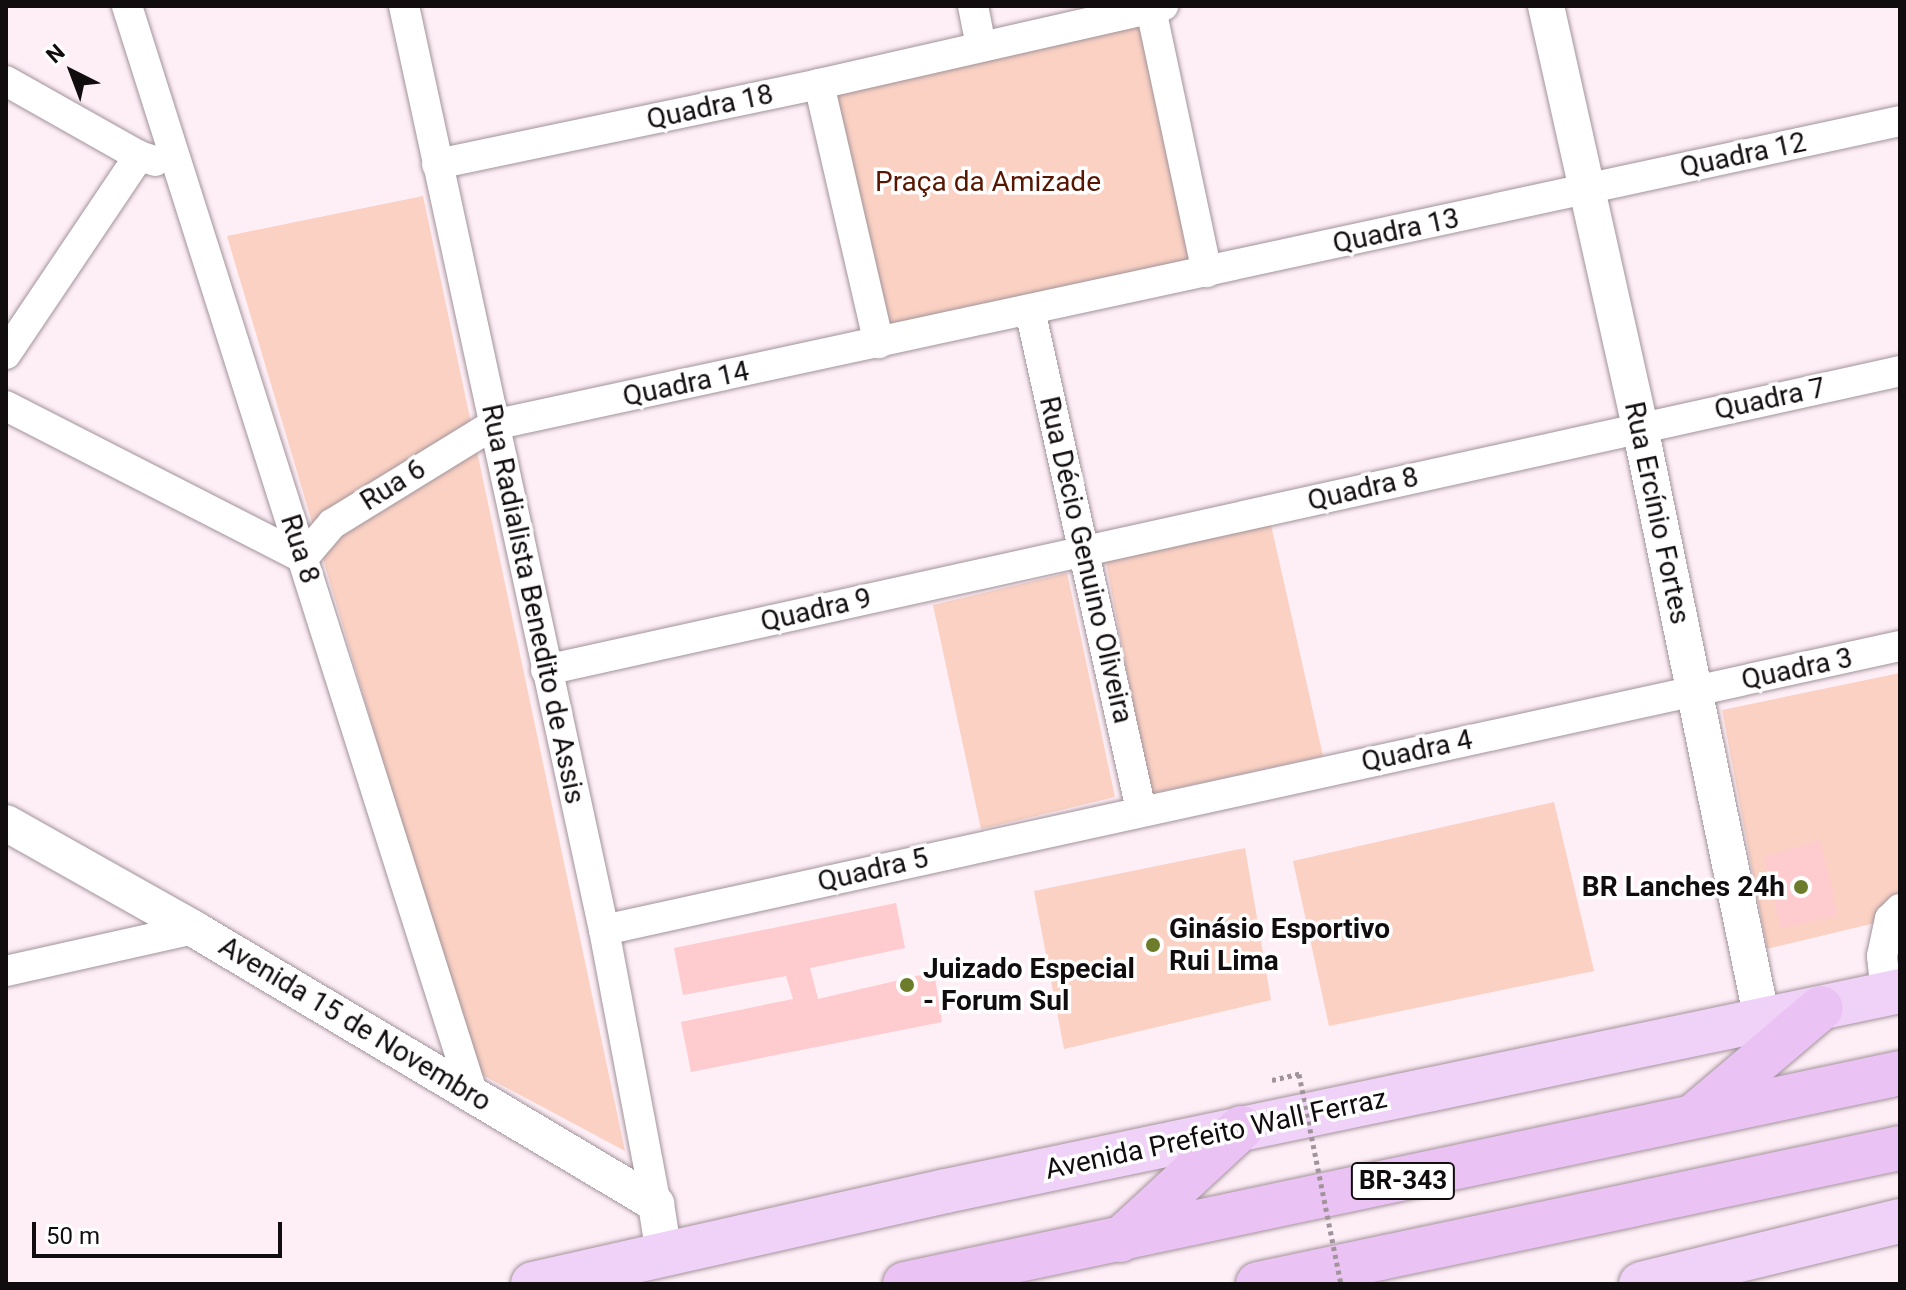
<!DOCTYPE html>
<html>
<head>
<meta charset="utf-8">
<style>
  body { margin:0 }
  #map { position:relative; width:1906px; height:1290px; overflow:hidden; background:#feeef6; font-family:Roboto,sans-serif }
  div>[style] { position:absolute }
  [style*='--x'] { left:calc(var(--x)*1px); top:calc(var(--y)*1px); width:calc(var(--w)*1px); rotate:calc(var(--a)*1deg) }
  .green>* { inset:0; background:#fad1c3 }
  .building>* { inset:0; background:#fecbcf }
  .path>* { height:5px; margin-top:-2.5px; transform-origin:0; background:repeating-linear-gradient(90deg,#a0949a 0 4px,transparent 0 8px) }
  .roads { filter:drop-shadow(0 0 2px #a2939a) drop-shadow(0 0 2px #a2939a) }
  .minor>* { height:30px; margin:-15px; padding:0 15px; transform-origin:15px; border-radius:15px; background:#fff }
  .tertiary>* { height:36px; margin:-18px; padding:0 18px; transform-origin:18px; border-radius:18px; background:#fff }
  .primary>* { height:44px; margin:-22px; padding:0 22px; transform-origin:22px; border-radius:22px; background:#f0d1f7 }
  .trunk>* { height:44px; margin:-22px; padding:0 22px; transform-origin:22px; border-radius:22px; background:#ebc2f4 }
  .path-bridge>* { height:5px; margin-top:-2.5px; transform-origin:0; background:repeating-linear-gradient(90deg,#a0949a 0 4px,transparent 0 8px) }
  .dots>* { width:22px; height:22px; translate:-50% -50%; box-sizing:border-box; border:4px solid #fff; border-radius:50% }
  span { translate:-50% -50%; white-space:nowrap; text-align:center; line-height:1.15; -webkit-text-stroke:7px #fff; paint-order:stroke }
  .shield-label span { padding:2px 6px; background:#fff; border:2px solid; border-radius:6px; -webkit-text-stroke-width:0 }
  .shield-label { font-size:26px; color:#110c0e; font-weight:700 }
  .street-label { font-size:28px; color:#110c0e }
  .park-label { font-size:28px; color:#581600 }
  .poi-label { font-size:28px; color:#110c0e; font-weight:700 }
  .right { translate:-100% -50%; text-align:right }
  .left { translate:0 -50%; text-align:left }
  .frame { position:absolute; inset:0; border:8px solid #110c0e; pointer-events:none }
  .north { position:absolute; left:32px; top:32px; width:80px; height:80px; -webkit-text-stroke:6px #fff; paint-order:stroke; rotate:318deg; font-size:22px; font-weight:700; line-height:32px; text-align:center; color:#110c0e }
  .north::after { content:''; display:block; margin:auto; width:28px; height:36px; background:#110c0e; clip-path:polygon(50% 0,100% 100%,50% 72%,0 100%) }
  .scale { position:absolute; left:32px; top:1222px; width:250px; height:36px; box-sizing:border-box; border:4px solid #110c0e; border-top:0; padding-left:10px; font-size:24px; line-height:28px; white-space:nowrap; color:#110c0e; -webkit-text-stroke:6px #fff; paint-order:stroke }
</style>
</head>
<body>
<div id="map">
  <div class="green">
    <div style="clip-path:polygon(1142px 22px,1191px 260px,885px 332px,832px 89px)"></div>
    <div style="clip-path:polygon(423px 196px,625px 1151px,475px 1071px,227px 236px)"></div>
    <div style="clip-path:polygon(1271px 525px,1323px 756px,1150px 794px,1106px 562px)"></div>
    <div style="clip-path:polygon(1067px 573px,1115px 797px,981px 829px,933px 605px)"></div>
    <div style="clip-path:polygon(1900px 673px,1900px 917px,1767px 949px,1722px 710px)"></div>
    <div style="clip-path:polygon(1554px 802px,1594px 971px,1329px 1026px,1293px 861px)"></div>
    <div style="clip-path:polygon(1245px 848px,1271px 1000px,1064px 1049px,1034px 891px)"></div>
  </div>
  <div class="building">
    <div style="clip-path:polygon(1820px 840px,1838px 916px,1781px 928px,1764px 857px)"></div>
    <div style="clip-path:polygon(896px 903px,905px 948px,810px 968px,818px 999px,934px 972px,942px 1022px,691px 1072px,681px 1022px,793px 999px,786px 976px,683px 995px,674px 948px)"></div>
  </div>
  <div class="path">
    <div style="--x:1272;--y:1080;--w:28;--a:-13"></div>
  </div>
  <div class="roads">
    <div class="minor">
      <div style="--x:127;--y:6;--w:1139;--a:72.38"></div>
      <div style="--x:404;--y:6;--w:945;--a:77.79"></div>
      <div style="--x:604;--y:930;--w:279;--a:79.3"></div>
      <div style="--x:973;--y:6;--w:41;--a:78.7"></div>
      <div style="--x:1151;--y:9;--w:269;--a:78"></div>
      <div style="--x:6;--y:81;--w:153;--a:29.4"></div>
      <div style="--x:139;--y:156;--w:17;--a:17"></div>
      <div style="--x:819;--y:84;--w:266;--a:77"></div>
      <div style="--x:437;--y:164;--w:390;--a:-11.8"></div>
      <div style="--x:819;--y:84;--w:353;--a:-12.8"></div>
      <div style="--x:1030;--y:310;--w:512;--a:77.48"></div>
      <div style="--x:6;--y:354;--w:239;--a:-56.1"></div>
      <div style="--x:6;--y:406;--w:334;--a:27.1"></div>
      <div style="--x:303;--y:558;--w:45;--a:-49.5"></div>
      <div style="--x:332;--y:524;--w:189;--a:-31.6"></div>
      <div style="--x:493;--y:425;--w:1439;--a:-12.19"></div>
      <div style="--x:546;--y:670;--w:1387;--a:-12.45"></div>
      <div style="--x:604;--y:930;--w:1327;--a:-12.36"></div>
      <div style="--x:6;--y:971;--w:193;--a:-12.6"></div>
      <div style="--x:1886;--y:994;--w:38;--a:-96"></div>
      <div style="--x:1882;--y:956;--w:38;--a:-78"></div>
      <div style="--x:1890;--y:919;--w:14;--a:-45"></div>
    </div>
    <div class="tertiary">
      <div style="--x:1546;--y:6;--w:431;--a:77.4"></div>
      <div style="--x:1640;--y:427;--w:605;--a:78.37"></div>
      <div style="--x:6;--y:823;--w:216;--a:29.4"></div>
      <div style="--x:194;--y:929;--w:538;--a:30.76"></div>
      <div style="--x:656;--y:1204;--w:51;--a:80.9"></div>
    </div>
    <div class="primary">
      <div style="--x:533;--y:1284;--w:423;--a:-12.7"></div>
      <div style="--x:946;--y:1191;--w:975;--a:-11.84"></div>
      <div style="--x:1641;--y:1284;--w:267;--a:-13.7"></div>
    </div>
    <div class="trunk">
      <div style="--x:1695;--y:1115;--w:165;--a:-40.3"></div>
      <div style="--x:1120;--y:1240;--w:165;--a:-42.8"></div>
      <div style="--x:905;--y:1284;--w:1017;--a:-11.97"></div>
      <div style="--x:1258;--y:1284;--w:656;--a:-11.96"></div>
    </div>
  </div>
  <div class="path-bridge">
    <div style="--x:1299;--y:1074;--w:214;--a:78.7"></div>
  </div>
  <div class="dots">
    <div style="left:1801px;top:887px;background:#6c7c2a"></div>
    <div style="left:1153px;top:945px;background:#6c7c2a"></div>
    <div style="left:907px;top:985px;background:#6c7c2a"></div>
  </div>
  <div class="shield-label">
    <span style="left:1403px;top:1181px">BR-343</span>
  </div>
  <div class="street-label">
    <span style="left:710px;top:107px;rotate:-12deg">Quadra 18</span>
    <span style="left:1743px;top:155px;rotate:-12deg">Quadra 12</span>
    <span style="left:1396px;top:231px;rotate:-12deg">Quadra 13</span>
    <span style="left:686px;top:384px;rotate:-12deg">Quadra 14</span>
    <span style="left:1770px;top:399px;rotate:-12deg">Quadra 7</span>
    <span style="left:393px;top:485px;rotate:-32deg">Rua 6</span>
    <span style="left:1363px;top:489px;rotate:-13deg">Quadra 8</span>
    <span style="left:1657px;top:513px;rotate:78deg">Rua Ercínio Fortes</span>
    <span style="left:300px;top:549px;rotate:72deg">Rua 8</span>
    <span style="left:1086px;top:560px;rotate:77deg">Rua Décio Genuino Oliveira</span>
    <span style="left:533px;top:604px;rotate:78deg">Rua Radialista Benedito de Assis</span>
    <span style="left:816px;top:610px;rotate:-13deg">Quadra 9</span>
    <span style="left:1797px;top:669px;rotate:-12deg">Quadra 3</span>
    <span style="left:1417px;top:751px;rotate:-12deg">Quadra 4</span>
    <span style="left:873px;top:870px;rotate:-13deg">Quadra 5</span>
    <span style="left:355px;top:1024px;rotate:31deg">Avenida 15 de Novembro</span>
    <span style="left:1216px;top:1134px;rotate:-12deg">Avenida Prefeito Wall Ferraz</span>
  </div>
  <div class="park-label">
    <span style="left:988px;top:182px">Praça da Amizade</span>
  </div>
  <div class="poi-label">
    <span class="right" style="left:1785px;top:887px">BR Lanches 24h</span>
    <span class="left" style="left:1169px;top:945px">Ginásio Esportivo<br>Rui Lima</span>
    <span class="left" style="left:923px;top:985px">Juizado Especial<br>- Forum Sul</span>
  </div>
  <div class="frame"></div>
  <div class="north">N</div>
  <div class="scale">50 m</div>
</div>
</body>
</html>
